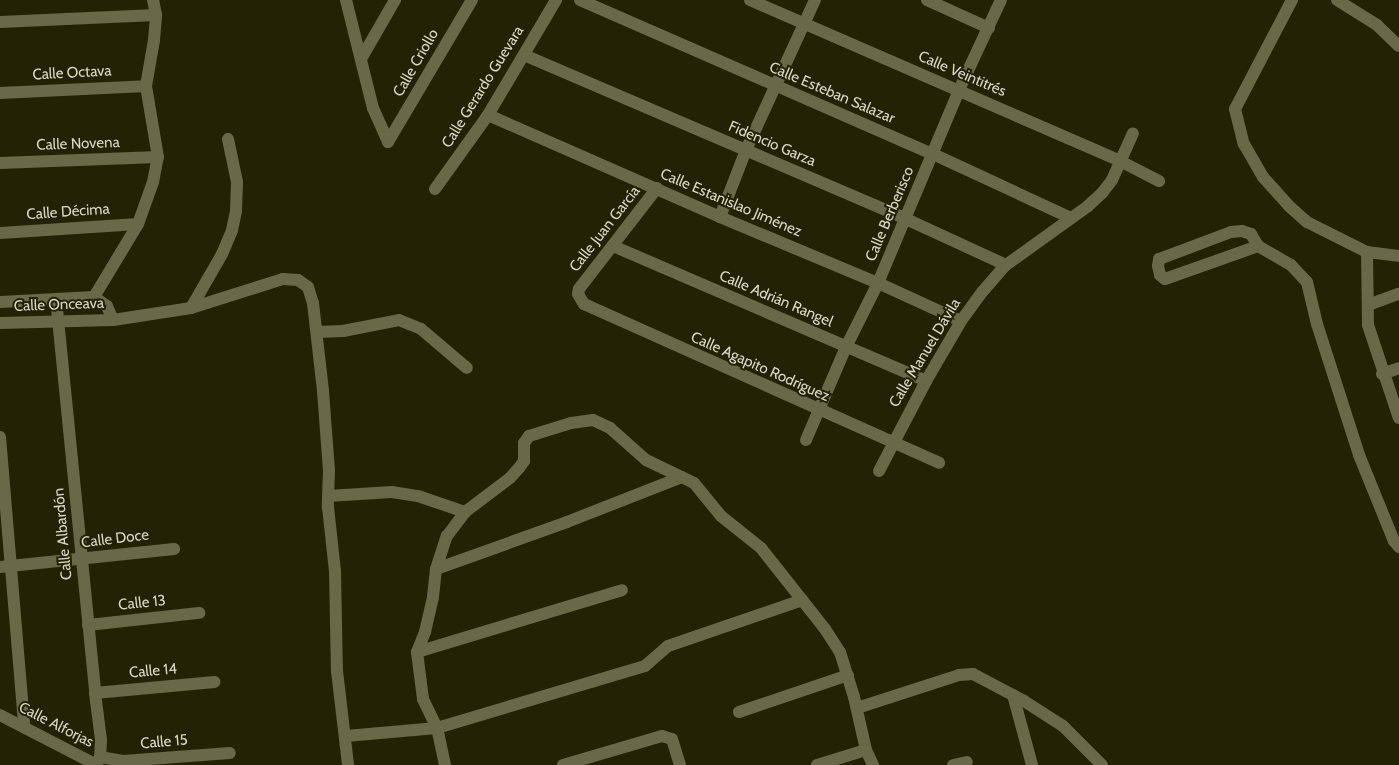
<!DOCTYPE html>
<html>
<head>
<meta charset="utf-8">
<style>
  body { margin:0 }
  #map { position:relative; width:1399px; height:765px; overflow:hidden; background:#222205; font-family:Cabin,sans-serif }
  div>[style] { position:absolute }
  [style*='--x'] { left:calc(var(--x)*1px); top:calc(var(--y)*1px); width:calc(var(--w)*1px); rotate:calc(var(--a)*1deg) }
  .minor>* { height:12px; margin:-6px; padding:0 6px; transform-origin:6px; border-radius:6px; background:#686949 }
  span { translate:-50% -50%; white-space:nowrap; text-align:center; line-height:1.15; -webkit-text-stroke:4px #222205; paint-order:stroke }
  .street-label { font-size:15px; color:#d7d8c7 }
</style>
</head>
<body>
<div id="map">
  <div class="minor">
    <div style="--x:346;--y:0;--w:111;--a:76"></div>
    <div style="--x:373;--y:108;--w:37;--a:66"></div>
    <div style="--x:580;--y:0;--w:385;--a:23.6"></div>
    <div style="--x:933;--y:154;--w:152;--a:24.9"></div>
    <div style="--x:750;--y:0;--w:404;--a:23.5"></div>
    <div style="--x:1120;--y:161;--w:44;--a:27.1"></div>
    <div style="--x:927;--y:0;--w:68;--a:24.3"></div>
    <div style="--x:1292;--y:0;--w:123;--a:117.6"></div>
    <div style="--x:1235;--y:109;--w:36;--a:76"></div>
    <div style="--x:1244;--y:144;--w:38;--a:60"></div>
    <div style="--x:1263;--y:177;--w:39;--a:48"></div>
    <div style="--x:1289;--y:206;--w:24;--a:42"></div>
    <div style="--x:1307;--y:222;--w:67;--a:26.6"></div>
    <div style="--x:1367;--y:252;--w:32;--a:7"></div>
    <div style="--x:1337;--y:0;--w:47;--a:32"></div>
    <div style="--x:1377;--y:25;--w:30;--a:44"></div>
    <div style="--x:0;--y:22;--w:156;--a:-2.6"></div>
    <div style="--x:524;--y:55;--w:416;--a:23.2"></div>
    <div style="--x:906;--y:219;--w:110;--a:24.7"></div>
    <div style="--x:361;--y:59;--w:68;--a:-60"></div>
    <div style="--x:0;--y:93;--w:146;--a:-2.7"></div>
    <div style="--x:488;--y:115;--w:253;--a:23.7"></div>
    <div style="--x:720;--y:217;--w:171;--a:22.7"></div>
    <div style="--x:878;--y:283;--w:91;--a:24.6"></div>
    <div style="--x:388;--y:142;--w:165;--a:-59.4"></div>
    <div style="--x:0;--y:163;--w:158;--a:-2.2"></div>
    <div style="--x:657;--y:188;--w:128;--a:127.7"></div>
    <div style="--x:579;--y:289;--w:5;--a:101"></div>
    <div style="--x:578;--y:294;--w:12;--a:59"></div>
    <div style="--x:584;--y:304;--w:389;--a:24.1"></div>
    <div style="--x:435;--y:189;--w:91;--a:-54.4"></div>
    <div style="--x:488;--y:115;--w:134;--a:-59.4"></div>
    <div style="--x:720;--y:217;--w:72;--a:-68.8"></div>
    <div style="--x:746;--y:150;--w:165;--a:-65.3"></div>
    <div style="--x:0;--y:233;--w:138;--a:-3.7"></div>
    <div style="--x:613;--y:246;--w:341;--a:23.3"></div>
    <div style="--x:1258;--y:246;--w:14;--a:-120"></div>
    <div style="--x:1251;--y:234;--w:9;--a:-162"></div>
    <div style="--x:1242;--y:231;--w:11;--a:175"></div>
    <div style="--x:1231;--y:232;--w:77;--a:159.4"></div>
    <div style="--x:1159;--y:259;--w:7;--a:98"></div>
    <div style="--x:1158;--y:266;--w:9;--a:77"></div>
    <div style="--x:1160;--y:275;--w:6;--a:39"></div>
    <div style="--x:1165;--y:279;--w:99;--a:-19.5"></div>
    <div style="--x:1258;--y:246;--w:38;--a:30"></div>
    <div style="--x:1291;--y:265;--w:23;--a:47"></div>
    <div style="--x:1307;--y:282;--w:43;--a:76.6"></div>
    <div style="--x:1317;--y:324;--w:138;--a:72.2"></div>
    <div style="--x:1359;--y:455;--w:93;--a:67.9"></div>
    <div style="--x:1394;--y:541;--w:8;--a:50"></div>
    <div style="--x:1367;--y:252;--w:73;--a:89.2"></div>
    <div style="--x:1368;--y:325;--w:98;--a:71.6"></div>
    <div style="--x:94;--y:297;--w:85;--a:-58.9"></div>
    <div style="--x:138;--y:224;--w:45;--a:-70.3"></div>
    <div style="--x:153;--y:182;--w:25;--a:-79"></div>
    <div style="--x:158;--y:157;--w:72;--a:-99.6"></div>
    <div style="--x:146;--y:86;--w:47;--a:-80.1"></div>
    <div style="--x:154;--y:40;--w:25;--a:-85"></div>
    <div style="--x:156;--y:15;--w:15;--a:-101"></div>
    <div style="--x:56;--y:299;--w:396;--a:84.3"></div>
    <div style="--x:95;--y:693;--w:47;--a:82.7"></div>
    <div style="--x:101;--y:740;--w:17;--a:93"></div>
    <div style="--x:100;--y:757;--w:9;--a:117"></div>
    <div style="--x:0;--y:302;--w:94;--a:-3"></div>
    <div style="--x:94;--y:297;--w:16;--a:35"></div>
    <div style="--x:107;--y:306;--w:15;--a:67"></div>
    <div style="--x:1368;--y:305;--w:33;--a:-20"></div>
    <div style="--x:191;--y:308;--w:62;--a:-60.1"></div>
    <div style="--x:222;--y:254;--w:26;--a:-67"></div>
    <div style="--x:232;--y:230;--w:19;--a:-78"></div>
    <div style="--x:236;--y:211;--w:29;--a:-88"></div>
    <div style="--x:237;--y:182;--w:44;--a:-101.8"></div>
    <div style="--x:0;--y:323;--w:113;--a:-1.5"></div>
    <div style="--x:113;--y:320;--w:79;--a:-8.7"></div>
    <div style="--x:191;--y:308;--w:96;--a:-17.5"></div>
    <div style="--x:283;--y:279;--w:15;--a:4"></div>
    <div style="--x:298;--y:280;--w:12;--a:35"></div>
    <div style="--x:308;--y:287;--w:17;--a:73"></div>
    <div style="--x:313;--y:303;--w:89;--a:83.5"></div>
    <div style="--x:323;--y:391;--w:79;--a:85.7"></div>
    <div style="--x:329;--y:470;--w:37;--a:92"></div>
    <div style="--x:328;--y:507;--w:64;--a:83.8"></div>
    <div style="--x:335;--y:571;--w:100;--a:88.9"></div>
    <div style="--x:337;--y:671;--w:95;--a:83.3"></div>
    <div style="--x:317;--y:332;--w:26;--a:-2"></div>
    <div style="--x:343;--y:331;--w:57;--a:-11.1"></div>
    <div style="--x:399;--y:320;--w:24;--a:22"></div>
    <div style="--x:421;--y:329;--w:60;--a:40.3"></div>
    <div style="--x:1382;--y:374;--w:18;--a:-19"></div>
    <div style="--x:0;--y:437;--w:289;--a:85.2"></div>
    <div style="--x:806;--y:440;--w:101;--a:-66.7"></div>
    <div style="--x:846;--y:347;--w:72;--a:-63.4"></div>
    <div style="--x:878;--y:283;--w:209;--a:-67.2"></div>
    <div style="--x:959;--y:90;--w:99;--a:-65"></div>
    <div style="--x:879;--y:471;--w:102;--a:-62.4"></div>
    <div style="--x:926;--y:381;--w:69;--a:-59.7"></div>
    <div style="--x:961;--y:321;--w:37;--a:-54"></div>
    <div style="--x:983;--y:291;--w:35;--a:-49"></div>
    <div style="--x:1006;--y:265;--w:101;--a:-35.7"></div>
    <div style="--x:1088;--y:206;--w:19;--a:-43"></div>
    <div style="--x:1102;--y:193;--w:16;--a:-52"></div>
    <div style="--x:1112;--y:180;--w:51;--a:-65.9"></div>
    <div style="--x:328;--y:496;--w:64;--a:-3.6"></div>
    <div style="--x:392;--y:492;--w:26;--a:9"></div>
    <div style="--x:418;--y:496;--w:50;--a:18.8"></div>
    <div style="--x:0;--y:567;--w:175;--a:-5.9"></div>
    <div style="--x:436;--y:569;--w:139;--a:-19.7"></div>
    <div style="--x:567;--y:522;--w:123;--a:-21.4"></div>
    <div style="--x:88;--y:625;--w:112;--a:-6.2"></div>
    <div style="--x:417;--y:652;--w:214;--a:-16.8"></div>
    <div style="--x:95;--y:693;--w:120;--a:-5.3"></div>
    <div style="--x:1013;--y:695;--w:73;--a:74.8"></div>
    <div style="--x:857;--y:708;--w:107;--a:-17.9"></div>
    <div style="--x:959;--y:675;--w:14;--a:-4"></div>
    <div style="--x:973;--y:674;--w:58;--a:27.9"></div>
    <div style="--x:1024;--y:701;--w:46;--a:32.7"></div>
    <div style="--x:1063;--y:726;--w:55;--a:45"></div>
    <div style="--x:739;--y:712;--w:115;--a:-18.7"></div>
    <div style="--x:0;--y:715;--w:109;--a:27.3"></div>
    <div style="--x:346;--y:736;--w:91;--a:-5"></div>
    <div style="--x:437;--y:728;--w:217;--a:-16.6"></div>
    <div style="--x:645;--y:666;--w:30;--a:-41"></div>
    <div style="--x:668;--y:646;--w:142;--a:-18.9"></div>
    <div style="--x:100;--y:757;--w:23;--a:10"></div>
    <div style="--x:123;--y:761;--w:107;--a:-4.3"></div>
    <div style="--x:445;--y:765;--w:38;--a:-102"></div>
    <div style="--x:437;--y:728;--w:32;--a:-116"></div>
    <div style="--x:423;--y:699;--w:47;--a:-97.3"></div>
    <div style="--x:417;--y:652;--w:22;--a:-68"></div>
    <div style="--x:425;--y:632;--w:36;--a:-77"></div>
    <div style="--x:433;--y:597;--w:28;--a:-84"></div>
    <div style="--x:436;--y:569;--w:35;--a:-72"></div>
    <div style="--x:447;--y:536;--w:30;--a:-53"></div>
    <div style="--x:465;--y:512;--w:56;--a:-37.1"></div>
    <div style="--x:510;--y:478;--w:13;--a:-48"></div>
    <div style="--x:519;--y:468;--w:9;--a:-54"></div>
    <div style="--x:524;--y:461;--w:18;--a:-90"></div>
    <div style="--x:524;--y:443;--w:9;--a:-54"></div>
    <div style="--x:529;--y:436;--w:44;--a:-17.2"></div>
    <div style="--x:571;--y:423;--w:22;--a:-8"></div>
    <div style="--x:593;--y:420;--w:19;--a:25"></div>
    <div style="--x:610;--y:428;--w:48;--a:41.6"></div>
    <div style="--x:646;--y:460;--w:53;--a:25.6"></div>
    <div style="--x:694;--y:483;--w:43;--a:50.7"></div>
    <div style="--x:721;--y:516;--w:51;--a:38.7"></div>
    <div style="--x:761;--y:548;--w:103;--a:51.7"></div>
    <div style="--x:825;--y:629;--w:27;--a:57"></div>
    <div style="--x:840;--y:652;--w:47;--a:72.7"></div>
    <div style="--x:854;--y:697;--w:54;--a:77.2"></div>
    <div style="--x:866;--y:750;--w:17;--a:65"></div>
    <div style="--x:563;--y:765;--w:103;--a:-16.3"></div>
    <div style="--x:662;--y:736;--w:10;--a:17"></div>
    <div style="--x:672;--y:739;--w:27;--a:73"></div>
    <div style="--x:817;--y:765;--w:51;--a:-17"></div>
    <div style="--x:953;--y:765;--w:14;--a:-12"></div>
  </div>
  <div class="street-label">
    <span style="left:416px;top:63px;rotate:-60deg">Calle Criollo</span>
    <span style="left:72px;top:73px;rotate:-3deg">Calle Octava</span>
    <span style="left:962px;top:74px;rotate:23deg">Calle Veintitrés</span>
    <span style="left:483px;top:87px;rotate:-58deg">Calle Gerardo Guevara</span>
    <span style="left:832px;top:93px;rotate:23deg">Calle Esteban Salazar</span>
    <span style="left:78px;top:144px;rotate:-2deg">Calle Novena</span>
    <span style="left:772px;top:144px;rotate:23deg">Fidencio Garza</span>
    <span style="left:731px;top:203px;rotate:23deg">Calle Estanislao Jiménez</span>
    <span style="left:68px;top:212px;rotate:-4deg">Calle Décima</span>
    <span style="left:890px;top:214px;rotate:-67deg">Calle Berberisco</span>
    <span style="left:605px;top:229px;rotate:-52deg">Calle Juan García</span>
    <span style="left:776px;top:299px;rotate:23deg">Calle Adrián Rangel</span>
    <span style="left:59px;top:305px;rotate:-2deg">Calle Onceava</span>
    <span style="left:925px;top:353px;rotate:-59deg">Calle Manuel Dávila</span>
    <span style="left:760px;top:367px;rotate:24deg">Calle Agapito Rodríguez</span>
    <span style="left:63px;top:534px;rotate:-95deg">Calle Albardón</span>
    <span style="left:115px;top:539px;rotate:-7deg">Calle Doce</span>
    <span style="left:142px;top:603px;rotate:-6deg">Calle 13</span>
    <span style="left:153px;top:671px;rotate:-5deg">Calle 14</span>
    <span style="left:56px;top:725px;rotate:27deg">Calle Alforjas</span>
    <span style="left:164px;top:742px;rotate:-5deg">Calle 15</span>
  </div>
</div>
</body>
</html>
